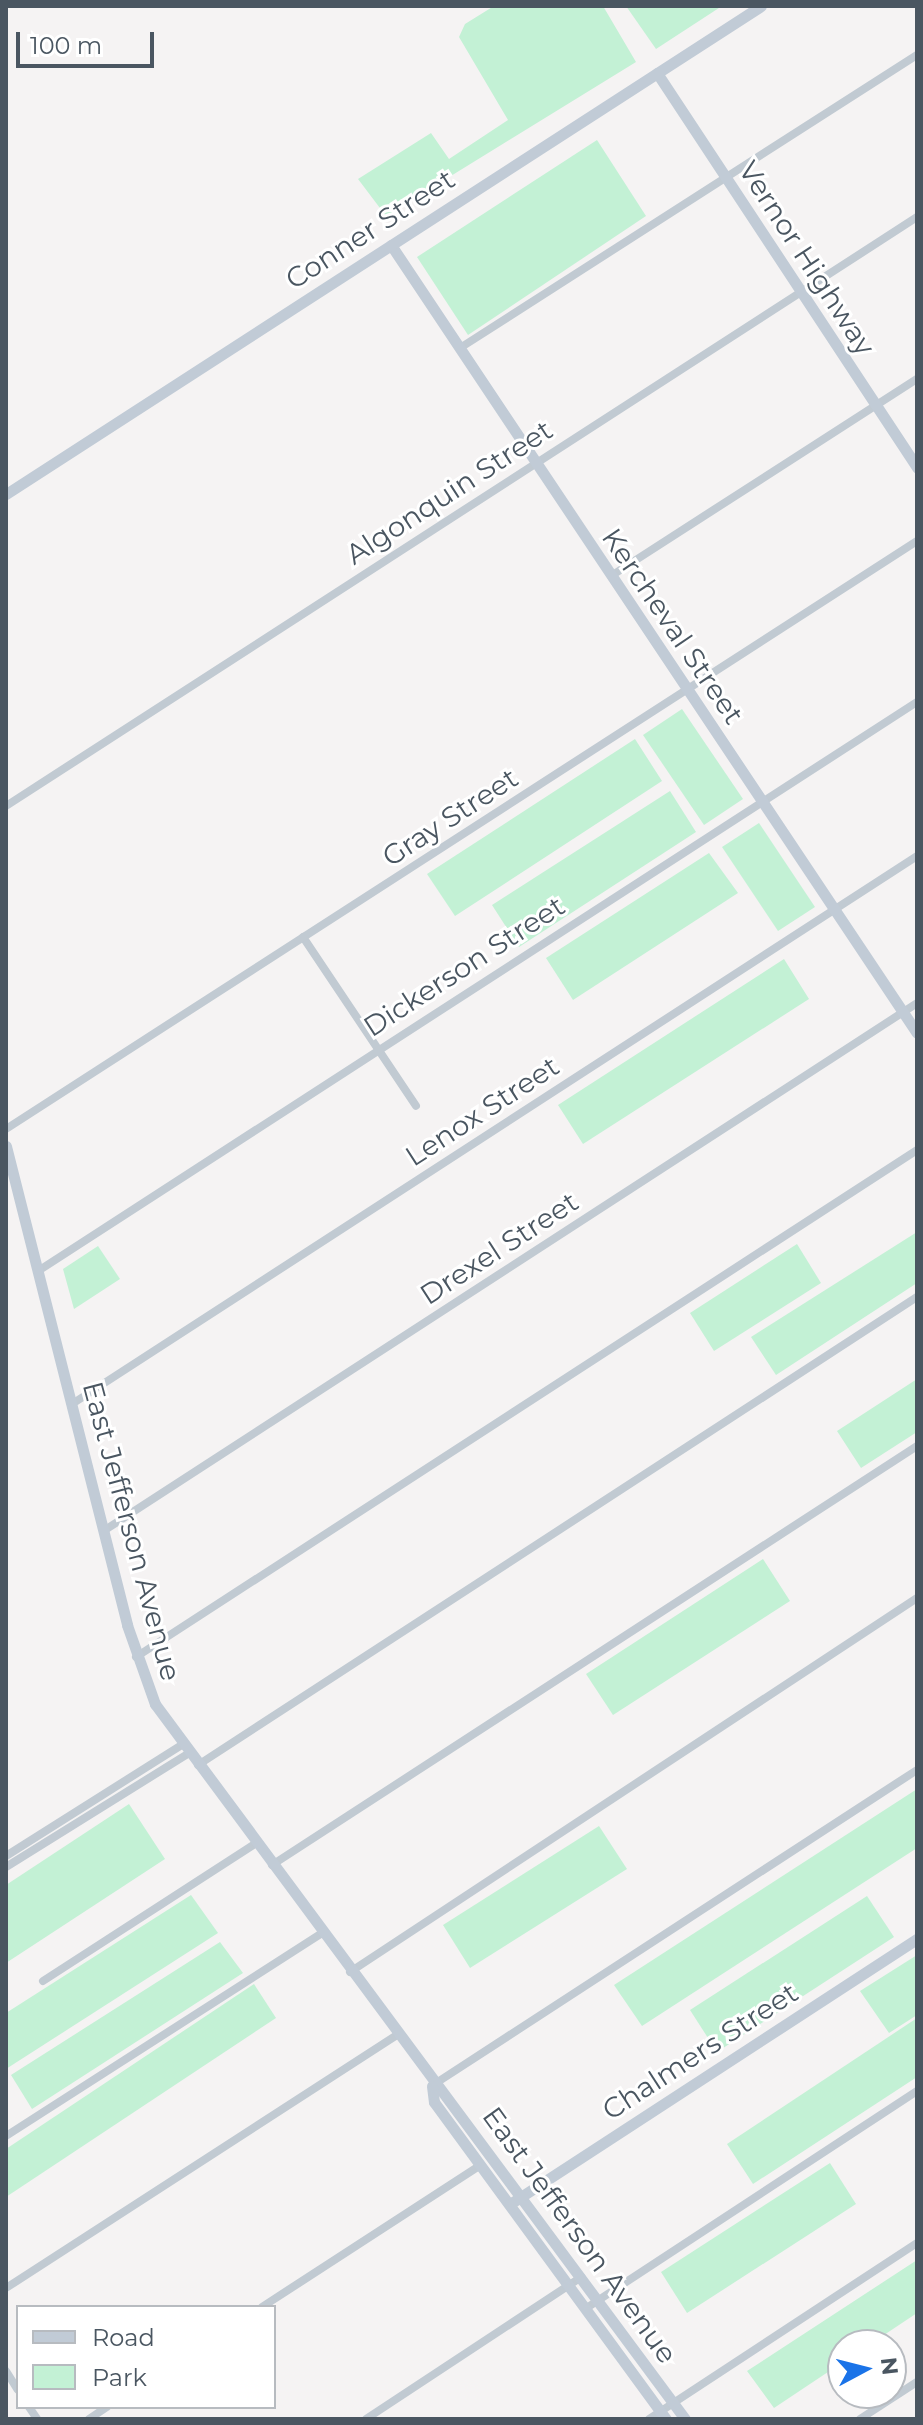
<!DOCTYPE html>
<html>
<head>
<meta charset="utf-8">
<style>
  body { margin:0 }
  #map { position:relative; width:923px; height:2425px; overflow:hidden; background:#f5f3f3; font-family:Montserrat,sans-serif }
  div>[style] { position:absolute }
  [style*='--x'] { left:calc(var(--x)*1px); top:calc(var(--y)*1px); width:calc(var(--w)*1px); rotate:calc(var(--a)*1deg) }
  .green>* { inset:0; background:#c3f1d5 }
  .street>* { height:8px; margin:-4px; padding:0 4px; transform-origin:4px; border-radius:4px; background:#c1cad2 }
  .secondary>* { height:11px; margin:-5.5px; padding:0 5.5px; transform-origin:5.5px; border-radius:5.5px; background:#c1cbd6 }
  span { translate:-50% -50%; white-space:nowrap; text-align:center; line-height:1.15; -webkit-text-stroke:6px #fff; paint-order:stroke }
  .street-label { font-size:28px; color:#4a5661 }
  .frame { position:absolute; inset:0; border:8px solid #4a5661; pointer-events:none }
  .legend { position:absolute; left:16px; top:2305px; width:260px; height:104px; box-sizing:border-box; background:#fff; border:2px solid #b7bbc0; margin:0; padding:10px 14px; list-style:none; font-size:24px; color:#4a5661 }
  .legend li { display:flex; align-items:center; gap:16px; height:40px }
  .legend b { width:40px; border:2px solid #b7bbc0 }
  .north { position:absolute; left:827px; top:2329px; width:80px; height:80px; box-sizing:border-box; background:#fff; border:2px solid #b7bbc0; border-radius:50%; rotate:83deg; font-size:22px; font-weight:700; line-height:32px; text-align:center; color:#4a5661 }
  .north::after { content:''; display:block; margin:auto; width:28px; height:36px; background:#1a73e8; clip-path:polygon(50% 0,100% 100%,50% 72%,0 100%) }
  .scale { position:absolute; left:16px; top:32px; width:138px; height:36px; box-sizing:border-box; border:4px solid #4a5661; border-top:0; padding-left:10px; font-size:24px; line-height:28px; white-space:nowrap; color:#4a5661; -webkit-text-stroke:6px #fff; paint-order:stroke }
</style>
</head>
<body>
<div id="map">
  <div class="green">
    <div style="clip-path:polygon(494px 6px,603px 6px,636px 62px,386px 216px,358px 179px,431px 133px,449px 159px,508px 120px,459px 37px,465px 24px)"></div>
    <div style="clip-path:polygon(626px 6px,722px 6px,656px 49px)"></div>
    <div style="clip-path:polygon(597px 140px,646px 216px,468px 335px,417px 257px)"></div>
    <div style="clip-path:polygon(682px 709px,743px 799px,704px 825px,643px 735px)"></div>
    <div style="clip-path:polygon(635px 739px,662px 781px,455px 916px,427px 874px)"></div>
    <div style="clip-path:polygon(670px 791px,696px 832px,519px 947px,492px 905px)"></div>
    <div style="clip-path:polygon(759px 823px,815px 907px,778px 931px,722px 847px)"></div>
    <div style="clip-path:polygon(709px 853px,738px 893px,573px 1000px,546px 958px)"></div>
    <div style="clip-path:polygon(784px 959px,809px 999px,583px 1144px,558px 1105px)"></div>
    <div style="clip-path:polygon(917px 1232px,917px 1283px,776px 1375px,751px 1337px)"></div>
    <div style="clip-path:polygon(797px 1244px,821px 1283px,714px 1351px,690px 1313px)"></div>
    <div style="clip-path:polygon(98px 1246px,120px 1279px,74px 1309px,63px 1269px)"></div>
    <div style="clip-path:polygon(917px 1379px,917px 1432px,861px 1468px,837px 1431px)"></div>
    <div style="clip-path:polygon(763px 1559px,790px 1601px,613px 1715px,586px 1674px)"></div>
    <div style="clip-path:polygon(917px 1789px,917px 1848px,642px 2026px,614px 1985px)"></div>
    <div style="clip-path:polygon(129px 1804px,165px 1859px,6px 1963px,6px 1885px)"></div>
    <div style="clip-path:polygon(599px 1826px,627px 1869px,470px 1968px,443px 1925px)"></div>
    <div style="clip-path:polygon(191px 1895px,218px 1933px,6px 2069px,6px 2013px)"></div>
    <div style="clip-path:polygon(867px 1896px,894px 1937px,717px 2052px,690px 2010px)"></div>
    <div style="clip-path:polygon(220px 1942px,243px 1973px,32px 2109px,11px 2075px)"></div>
    <div style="clip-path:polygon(917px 1955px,917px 2015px,889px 2033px,860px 1991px)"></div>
    <div style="clip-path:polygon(254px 1984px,276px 2018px,6px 2197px,6px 2149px)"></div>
    <div style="clip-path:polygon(917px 2018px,917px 2077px,753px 2184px,727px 2144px)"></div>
    <div style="clip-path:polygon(830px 2163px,856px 2204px,687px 2313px,661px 2272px)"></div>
    <div style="clip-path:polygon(917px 2260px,917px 2313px,869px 2345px,843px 2345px,843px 2362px,774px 2408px,747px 2371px)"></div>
  </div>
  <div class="street">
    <div style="--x:460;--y:348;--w:543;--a:-32.67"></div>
    <div style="--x:611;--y:576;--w:364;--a:-32.8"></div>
    <div style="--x:6;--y:806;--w:1085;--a:-32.88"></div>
    <div style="--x:303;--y:937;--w:203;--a:56.2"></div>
    <div style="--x:6;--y:1129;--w:1084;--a:-32.84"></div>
    <div style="--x:38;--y:1271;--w:1047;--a:-32.92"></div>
    <div style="--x:72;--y:1404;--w:1007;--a:-32.96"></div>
    <div style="--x:105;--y:1530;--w:968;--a:-32.98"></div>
    <div style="--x:136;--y:1657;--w:931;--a:-32.99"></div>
    <div style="--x:198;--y:1765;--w:858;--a:-33.06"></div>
    <div style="--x:6;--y:1856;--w:209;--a:-32.3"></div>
    <div style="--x:272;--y:1865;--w:769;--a:-33.01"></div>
    <div style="--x:6;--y:1867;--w:216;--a:-31.9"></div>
    <div style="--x:350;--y:1972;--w:679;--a:-33.41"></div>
    <div style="--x:43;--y:1981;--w:252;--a:-32.9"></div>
    <div style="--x:433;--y:2085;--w:577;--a:-33.06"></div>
    <div style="--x:6;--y:2136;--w:374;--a:-32.7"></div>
    <div style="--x:6;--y:2288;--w:464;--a:-32.9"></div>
    <div style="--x:262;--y:2307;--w:261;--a:-33"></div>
    <div style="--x:585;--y:2309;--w:397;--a:-33.3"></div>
    <div style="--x:6;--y:2371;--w:22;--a:58"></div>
    <div style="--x:29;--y:2407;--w:14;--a:56"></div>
    <div style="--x:89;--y:2419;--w:22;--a:-34"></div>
    <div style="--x:366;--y:2419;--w:258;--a:-33.4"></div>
    <div style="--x:649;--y:2419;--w:321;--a:-33.3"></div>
    <div style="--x:860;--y:2419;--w:68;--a:-33"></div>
  </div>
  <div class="secondary">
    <div style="--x:657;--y:73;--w:473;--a:56.6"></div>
    <div style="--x:391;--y:245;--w:947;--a:56.28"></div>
    <div style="--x:6;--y:494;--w:899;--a:-32.88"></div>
    <div style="--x:6;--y:1146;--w:494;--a:75.8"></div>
    <div style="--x:127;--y:1625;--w:84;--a:70.5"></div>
    <div style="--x:155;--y:1704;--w:890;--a:53.45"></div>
    <div style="--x:432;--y:2086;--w:16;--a:83"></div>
    <div style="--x:434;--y:2102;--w:393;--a:53.8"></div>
    <div style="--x:510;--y:2204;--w:486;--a:-33.1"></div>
  </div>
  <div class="street-label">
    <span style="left:370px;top:229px;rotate:-33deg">Conner Street</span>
    <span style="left:807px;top:258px;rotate:57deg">Vernor Highway</span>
    <span style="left:449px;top:492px;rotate:-33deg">Algonquin Street</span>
    <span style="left:673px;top:626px;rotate:56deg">Kercheval Street</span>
    <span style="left:450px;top:817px;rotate:-33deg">Gray Street</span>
    <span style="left:464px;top:966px;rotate:-33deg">Dickerson Street</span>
    <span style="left:482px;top:1111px;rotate:-33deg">Lenox Street</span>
    <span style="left:499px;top:1248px;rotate:-33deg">Drexel Street</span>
    <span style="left:132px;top:1531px;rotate:75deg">East Jefferson Avenue</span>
    <span style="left:700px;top:2051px;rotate:-33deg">Chalmers Street</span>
    <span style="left:580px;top:2235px;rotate:54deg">East Jefferson Avenue</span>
  </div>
  <div class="frame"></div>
  <ul class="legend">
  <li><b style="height:10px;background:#c1cbd6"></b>Road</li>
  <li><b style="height:22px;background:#c3f1d5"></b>Park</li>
  </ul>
  <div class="north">N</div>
  <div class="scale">100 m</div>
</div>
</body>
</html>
